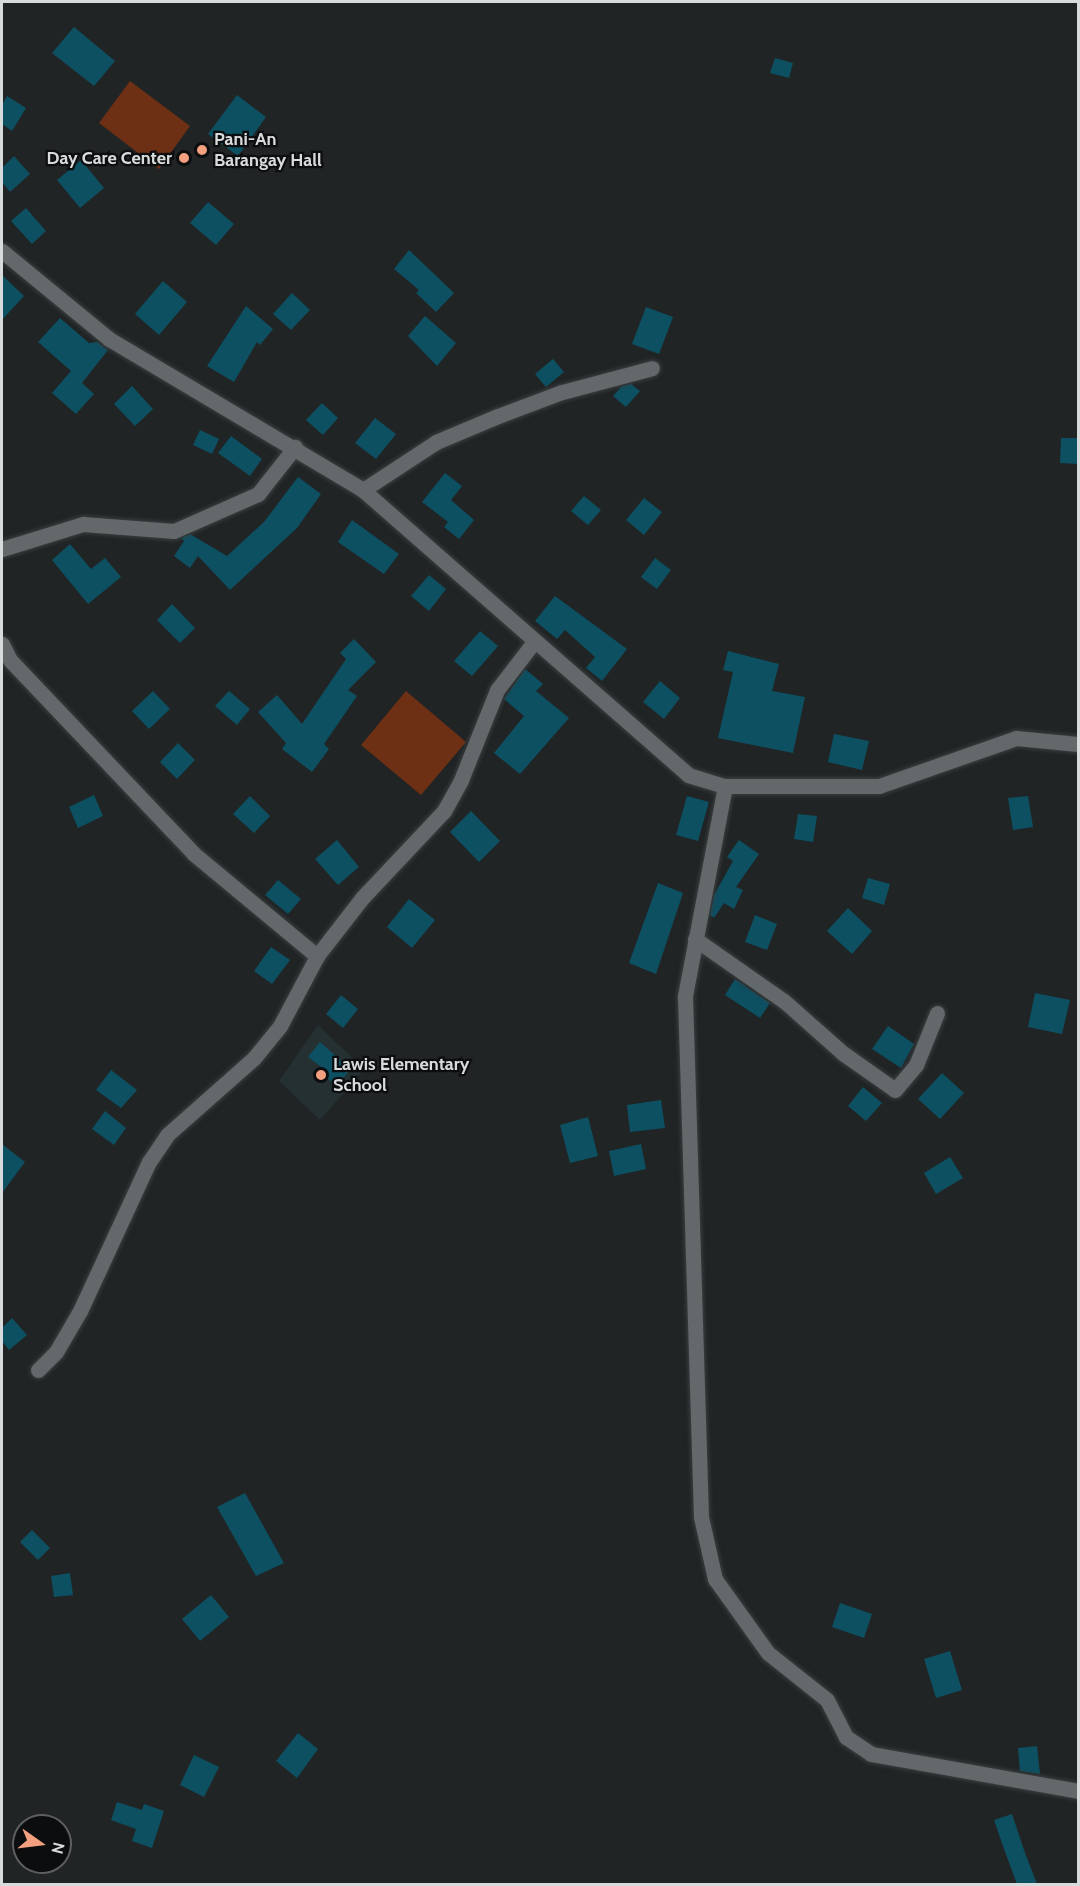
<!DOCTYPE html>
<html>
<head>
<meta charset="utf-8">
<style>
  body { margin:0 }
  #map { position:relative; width:1080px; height:1886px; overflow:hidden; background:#202425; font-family:Cabin,sans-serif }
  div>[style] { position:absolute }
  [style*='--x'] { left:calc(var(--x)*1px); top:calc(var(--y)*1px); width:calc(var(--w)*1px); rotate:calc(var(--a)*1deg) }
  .built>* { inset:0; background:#253033 }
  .green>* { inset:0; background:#6e3014 }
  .building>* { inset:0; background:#0d5062 }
  .roads { filter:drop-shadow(0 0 2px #3b3e40) drop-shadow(0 0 2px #3b3e40) }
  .minor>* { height:15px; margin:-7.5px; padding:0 7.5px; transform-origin:7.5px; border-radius:7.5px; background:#63686a }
  .dots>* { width:16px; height:16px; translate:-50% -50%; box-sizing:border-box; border:3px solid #0b0d0e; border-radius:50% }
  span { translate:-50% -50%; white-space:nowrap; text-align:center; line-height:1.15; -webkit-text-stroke:4.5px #0b0d0e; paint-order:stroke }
  .poi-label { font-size:18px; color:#d8dbdc; font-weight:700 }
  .left { translate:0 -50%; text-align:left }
  .right { translate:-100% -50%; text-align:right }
  .frame { position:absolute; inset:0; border:3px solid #d8dbdc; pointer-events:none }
  .north { position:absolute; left:12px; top:1814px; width:60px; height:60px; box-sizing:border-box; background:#0b0d0e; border:2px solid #5d5f60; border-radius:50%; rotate:104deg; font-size:16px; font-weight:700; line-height:24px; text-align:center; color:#d8dbdc }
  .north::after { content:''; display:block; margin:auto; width:21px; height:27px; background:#f2a07f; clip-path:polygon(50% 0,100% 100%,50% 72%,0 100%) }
</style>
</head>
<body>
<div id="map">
  <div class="built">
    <div style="clip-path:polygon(318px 1025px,364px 1069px,320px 1120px,279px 1081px)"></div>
  </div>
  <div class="green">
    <div style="clip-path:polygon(130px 81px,190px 126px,159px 169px,99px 123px)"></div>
    <div style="clip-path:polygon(406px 691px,466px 742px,421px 795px,361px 745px)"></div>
  </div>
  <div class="building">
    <div style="clip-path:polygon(74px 27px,115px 61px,94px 86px,52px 53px)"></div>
    <div style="clip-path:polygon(775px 58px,793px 63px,789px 78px,770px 73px)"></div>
    <div style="clip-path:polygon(237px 95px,266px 117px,238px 156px,208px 134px)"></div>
    <div style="clip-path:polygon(7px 96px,26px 108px,12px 131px,2px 124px,2px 105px)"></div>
    <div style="clip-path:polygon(14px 156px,30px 174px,10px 192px,2px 182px,2px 168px)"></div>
    <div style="clip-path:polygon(81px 160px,104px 188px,80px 208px,57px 180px)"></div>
    <div style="clip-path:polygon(208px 202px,234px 224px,216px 245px,190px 223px)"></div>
    <div style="clip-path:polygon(26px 208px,46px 231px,32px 244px,11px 221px)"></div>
    <div style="clip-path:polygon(409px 250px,454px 293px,436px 312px,416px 293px,419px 290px,394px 269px)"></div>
    <div style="clip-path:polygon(2px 275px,24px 296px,2px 320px)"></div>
    <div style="clip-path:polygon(163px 281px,187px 302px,159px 335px,135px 314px)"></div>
    <div style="clip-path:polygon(292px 293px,310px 310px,291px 330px,273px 314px)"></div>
    <div style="clip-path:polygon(246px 306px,273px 329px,260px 345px,257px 342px,234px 382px,207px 366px)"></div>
    <div style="clip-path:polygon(646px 307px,673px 317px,659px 354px,632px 344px)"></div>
    <div style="clip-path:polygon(425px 316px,456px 343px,437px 366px,408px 336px)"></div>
    <div style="clip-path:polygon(60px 318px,89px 343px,97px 342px,108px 350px,82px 383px,94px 394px,76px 414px,52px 393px,71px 371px,38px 342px)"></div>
    <div style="clip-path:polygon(553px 359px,564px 372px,546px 387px,535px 374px)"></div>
    <div style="clip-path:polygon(631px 384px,640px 391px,626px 407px,613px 396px,622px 386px)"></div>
    <div style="clip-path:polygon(132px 386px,153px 409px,135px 426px,114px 404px)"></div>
    <div style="clip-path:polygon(322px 403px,338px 418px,323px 435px,306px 420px)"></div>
    <div style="clip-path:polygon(375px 418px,396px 434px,376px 459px,355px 443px)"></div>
    <div style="clip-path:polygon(200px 430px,219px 439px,212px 454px,193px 445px)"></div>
    <div style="clip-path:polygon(231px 436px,262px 459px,250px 476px,218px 453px)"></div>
    <div style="clip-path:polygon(1061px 438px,1078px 438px,1078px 464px,1060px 463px)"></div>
    <div style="clip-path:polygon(445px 473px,462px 486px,451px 500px,474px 520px,459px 539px,444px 527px,448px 522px,422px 502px)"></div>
    <div style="clip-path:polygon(298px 477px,321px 494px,297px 528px,230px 590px,198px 556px,190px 568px,174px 556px,184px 541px,181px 538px,190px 534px,227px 556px,264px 522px)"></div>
    <div style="clip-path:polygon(584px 496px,601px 510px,588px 525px,571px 511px)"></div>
    <div style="clip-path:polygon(644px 498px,662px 512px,644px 535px,626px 520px)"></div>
    <div style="clip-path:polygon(352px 520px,399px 554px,384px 574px,338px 542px)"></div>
    <div style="clip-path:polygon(70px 544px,91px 569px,105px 558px,121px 577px,88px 604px,52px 560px)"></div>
    <div style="clip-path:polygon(655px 558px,671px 570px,657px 589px,641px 577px)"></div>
    <div style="clip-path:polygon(429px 575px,446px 589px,429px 611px,411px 596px)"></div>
    <div style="clip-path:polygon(555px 596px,627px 649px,602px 681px,586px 668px,595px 657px,565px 630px,557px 639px,535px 621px)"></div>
    <div style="clip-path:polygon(172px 604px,195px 628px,180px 643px,157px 620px)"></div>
    <div style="clip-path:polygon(480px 631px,498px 646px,472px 676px,454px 661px)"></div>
    <div style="clip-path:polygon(354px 639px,376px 662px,348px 690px,357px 696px,324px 744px,329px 749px,312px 772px,282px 749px,286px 743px,258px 712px,277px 695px,302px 724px,346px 659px,340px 653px)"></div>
    <div style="clip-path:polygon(728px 651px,779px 664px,772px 691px,805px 697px,793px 753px,718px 738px,733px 672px,723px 670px)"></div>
    <div style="clip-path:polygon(525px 669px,543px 684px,536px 691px,569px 718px,520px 774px,494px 753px,524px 716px,504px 699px)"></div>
    <div style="clip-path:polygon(660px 681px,680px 698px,664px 719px,643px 702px)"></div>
    <div style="clip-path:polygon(153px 691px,170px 709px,149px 729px,132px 711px)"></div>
    <div style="clip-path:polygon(229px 691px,250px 709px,237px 725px,215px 706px)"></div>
    <div style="clip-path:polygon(834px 734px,869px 741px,862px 770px,828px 762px)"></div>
    <div style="clip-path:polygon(178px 743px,195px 760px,177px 779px,160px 762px)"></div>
    <div style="clip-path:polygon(94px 795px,103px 816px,78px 828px,69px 807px)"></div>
    <div style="clip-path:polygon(250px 796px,270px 816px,254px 833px,233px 814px)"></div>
    <div style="clip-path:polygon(687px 796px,709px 802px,698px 841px,676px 835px)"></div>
    <div style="clip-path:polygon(1028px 796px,1033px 827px,1013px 830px,1008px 798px)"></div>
    <div style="clip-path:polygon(471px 811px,500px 841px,479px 862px,450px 832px)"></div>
    <div style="clip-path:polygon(798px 814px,817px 816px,813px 842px,794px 839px)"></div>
    <div style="clip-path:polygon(337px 840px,359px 867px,338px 885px,315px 859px)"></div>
    <div style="clip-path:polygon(739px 840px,759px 854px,736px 887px,743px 890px,734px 909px,724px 903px,714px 918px,710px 915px,714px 895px,733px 861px,727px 857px)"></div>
    <div style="clip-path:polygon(868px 878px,890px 884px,884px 905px,862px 898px)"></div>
    <div style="clip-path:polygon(278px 880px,301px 899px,288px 914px,265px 895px)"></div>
    <div style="clip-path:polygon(658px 883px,683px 893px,656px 974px,629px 963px)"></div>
    <div style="clip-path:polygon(409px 899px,435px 920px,412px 948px,387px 927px)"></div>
    <div style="clip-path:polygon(848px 908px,872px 931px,852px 954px,827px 931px)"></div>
    <div style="clip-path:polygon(755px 915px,777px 924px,767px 950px,745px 942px)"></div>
    <div style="clip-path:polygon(271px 947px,290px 960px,272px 984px,254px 971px)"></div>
    <div style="clip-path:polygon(735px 979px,770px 1003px,760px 1018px,725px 995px)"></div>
    <div style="clip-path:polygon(1035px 993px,1070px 1000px,1062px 1034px,1028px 1027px)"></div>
    <div style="clip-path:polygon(341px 995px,358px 1009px,343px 1028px,326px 1014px)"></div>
    <div style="clip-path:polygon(888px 1026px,914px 1044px,901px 1068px,872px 1049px)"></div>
    <div style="clip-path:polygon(320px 1042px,350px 1069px,337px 1087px,325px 1076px,328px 1072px,308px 1057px)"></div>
    <div style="clip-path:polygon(111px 1070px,137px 1090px,121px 1108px,96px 1090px)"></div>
    <div style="clip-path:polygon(942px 1073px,964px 1093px,940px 1119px,918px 1099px)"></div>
    <div style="clip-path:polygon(863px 1087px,882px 1103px,866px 1121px,848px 1106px)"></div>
    <div style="clip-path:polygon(661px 1100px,665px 1128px,630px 1132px,627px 1105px)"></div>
    <div style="clip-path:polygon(105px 1111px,126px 1128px,114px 1145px,92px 1129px)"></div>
    <div style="clip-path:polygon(588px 1117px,598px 1156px,570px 1163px,560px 1125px)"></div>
    <div style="clip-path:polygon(2px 1144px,25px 1162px,2px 1193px)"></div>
    <div style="clip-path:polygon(641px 1144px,646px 1169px,614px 1176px,609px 1151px)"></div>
    <div style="clip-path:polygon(950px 1157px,963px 1178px,936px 1194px,924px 1173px)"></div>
    <div style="clip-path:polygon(12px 1318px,27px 1335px,9px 1350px,2px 1341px,2px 1328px)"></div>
    <div style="clip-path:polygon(245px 1493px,284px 1563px,256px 1576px,217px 1507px)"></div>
    <div style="clip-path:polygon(32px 1530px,50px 1548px,38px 1560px,20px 1542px)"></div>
    <div style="clip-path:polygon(70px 1573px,73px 1595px,54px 1597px,51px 1576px)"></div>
    <div style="clip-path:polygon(211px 1595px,229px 1617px,200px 1641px,182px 1619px)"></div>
    <div style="clip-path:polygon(840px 1603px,872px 1614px,864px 1638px,832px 1627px)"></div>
    <div style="clip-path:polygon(950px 1651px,962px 1690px,936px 1698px,924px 1659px)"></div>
    <div style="clip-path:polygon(298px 1733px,318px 1749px,297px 1778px,276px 1761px)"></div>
    <div style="clip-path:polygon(1037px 1746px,1040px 1774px,1020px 1771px,1018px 1748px)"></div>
    <div style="clip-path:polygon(194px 1755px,219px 1767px,204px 1797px,180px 1785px)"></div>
    <div style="clip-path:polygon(117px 1802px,142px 1810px,144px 1804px,164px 1811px,152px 1848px,132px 1841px,136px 1829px,111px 1820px)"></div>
    <div style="clip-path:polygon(1012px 1814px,1025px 1853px,1037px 1884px,1017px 1884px,1004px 1849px,994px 1820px)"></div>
  </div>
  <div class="roads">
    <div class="minor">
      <div style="--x:2;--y:251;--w:139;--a:39.4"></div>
      <div style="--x:109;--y:339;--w:295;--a:30.7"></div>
      <div style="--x:363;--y:490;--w:432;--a:41.2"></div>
      <div style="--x:688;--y:775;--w:39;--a:17"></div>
      <div style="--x:725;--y:786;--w:154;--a:0"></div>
      <div style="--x:879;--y:786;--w:145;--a:-19.3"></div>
      <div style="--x:1016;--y:738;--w:62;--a:5.5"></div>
      <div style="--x:363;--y:490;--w:87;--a:-33.3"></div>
      <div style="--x:436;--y:442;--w:67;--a:-22.8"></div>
      <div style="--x:498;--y:416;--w:68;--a:-20.6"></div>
      <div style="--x:562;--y:392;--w:93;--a:-14.9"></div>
      <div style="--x:2;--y:549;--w:85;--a:-17.2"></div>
      <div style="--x:83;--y:524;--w:91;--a:4.4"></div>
      <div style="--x:174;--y:531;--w:92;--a:-23.8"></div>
      <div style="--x:258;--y:494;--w:60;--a:-51.8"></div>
      <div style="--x:2;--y:644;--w:18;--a:63"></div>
      <div style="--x:10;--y:660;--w:267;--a:46.5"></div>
      <div style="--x:194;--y:854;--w:160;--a:39.7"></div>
      <div style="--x:725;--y:786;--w:214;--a:100.8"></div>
      <div style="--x:685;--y:996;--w:521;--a:88.24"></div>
      <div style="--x:701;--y:1517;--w:64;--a:77.3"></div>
      <div style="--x:715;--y:1579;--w:91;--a:54.4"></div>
      <div style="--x:768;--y:1653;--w:75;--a:38.5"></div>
      <div style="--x:827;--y:1700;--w:42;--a:62.8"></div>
      <div style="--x:846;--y:1737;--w:30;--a:34"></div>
      <div style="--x:871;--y:1754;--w:210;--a:10.1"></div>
      <div style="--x:695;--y:939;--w:108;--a:34.9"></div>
      <div style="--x:784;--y:1001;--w:80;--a:41.5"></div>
      <div style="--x:844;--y:1054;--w:62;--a:35.2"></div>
      <div style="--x:895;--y:1090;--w:33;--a:-50"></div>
      <div style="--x:916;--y:1065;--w:56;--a:-68"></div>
      <div style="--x:38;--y:1370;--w:25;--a:-45"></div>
      <div style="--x:56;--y:1352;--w:48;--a:-59.7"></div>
      <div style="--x:80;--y:1311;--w:164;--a:-65.2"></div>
      <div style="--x:149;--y:1162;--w:32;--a:-56"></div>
      <div style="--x:167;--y:1135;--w:116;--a:-41.5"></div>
      <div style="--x:254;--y:1058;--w:41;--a:-50.9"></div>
      <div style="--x:280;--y:1026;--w:79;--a:-62.1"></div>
      <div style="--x:317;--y:956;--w:73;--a:-52.2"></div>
      <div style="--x:362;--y:898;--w:120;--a:-46.7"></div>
      <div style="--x:444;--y:811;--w:35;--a:-61"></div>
      <div style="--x:461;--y:780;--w:97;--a:-68.2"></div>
      <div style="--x:497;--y:690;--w:59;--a:-52.5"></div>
    </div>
  </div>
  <div class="dots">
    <div style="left:202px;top:150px;background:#f2a07f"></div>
    <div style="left:184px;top:158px;background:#f2a07f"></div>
    <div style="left:321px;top:1075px;background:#f2a07f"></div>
  </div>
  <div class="poi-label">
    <span class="left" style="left:214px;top:150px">Pani-An<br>Barangay Hall</span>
    <span class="right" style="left:172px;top:158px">Day Care Center</span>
    <span class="left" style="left:333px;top:1075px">Lawis Elementary<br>School</span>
  </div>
  <div class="frame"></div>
  <div class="north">N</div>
</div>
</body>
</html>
